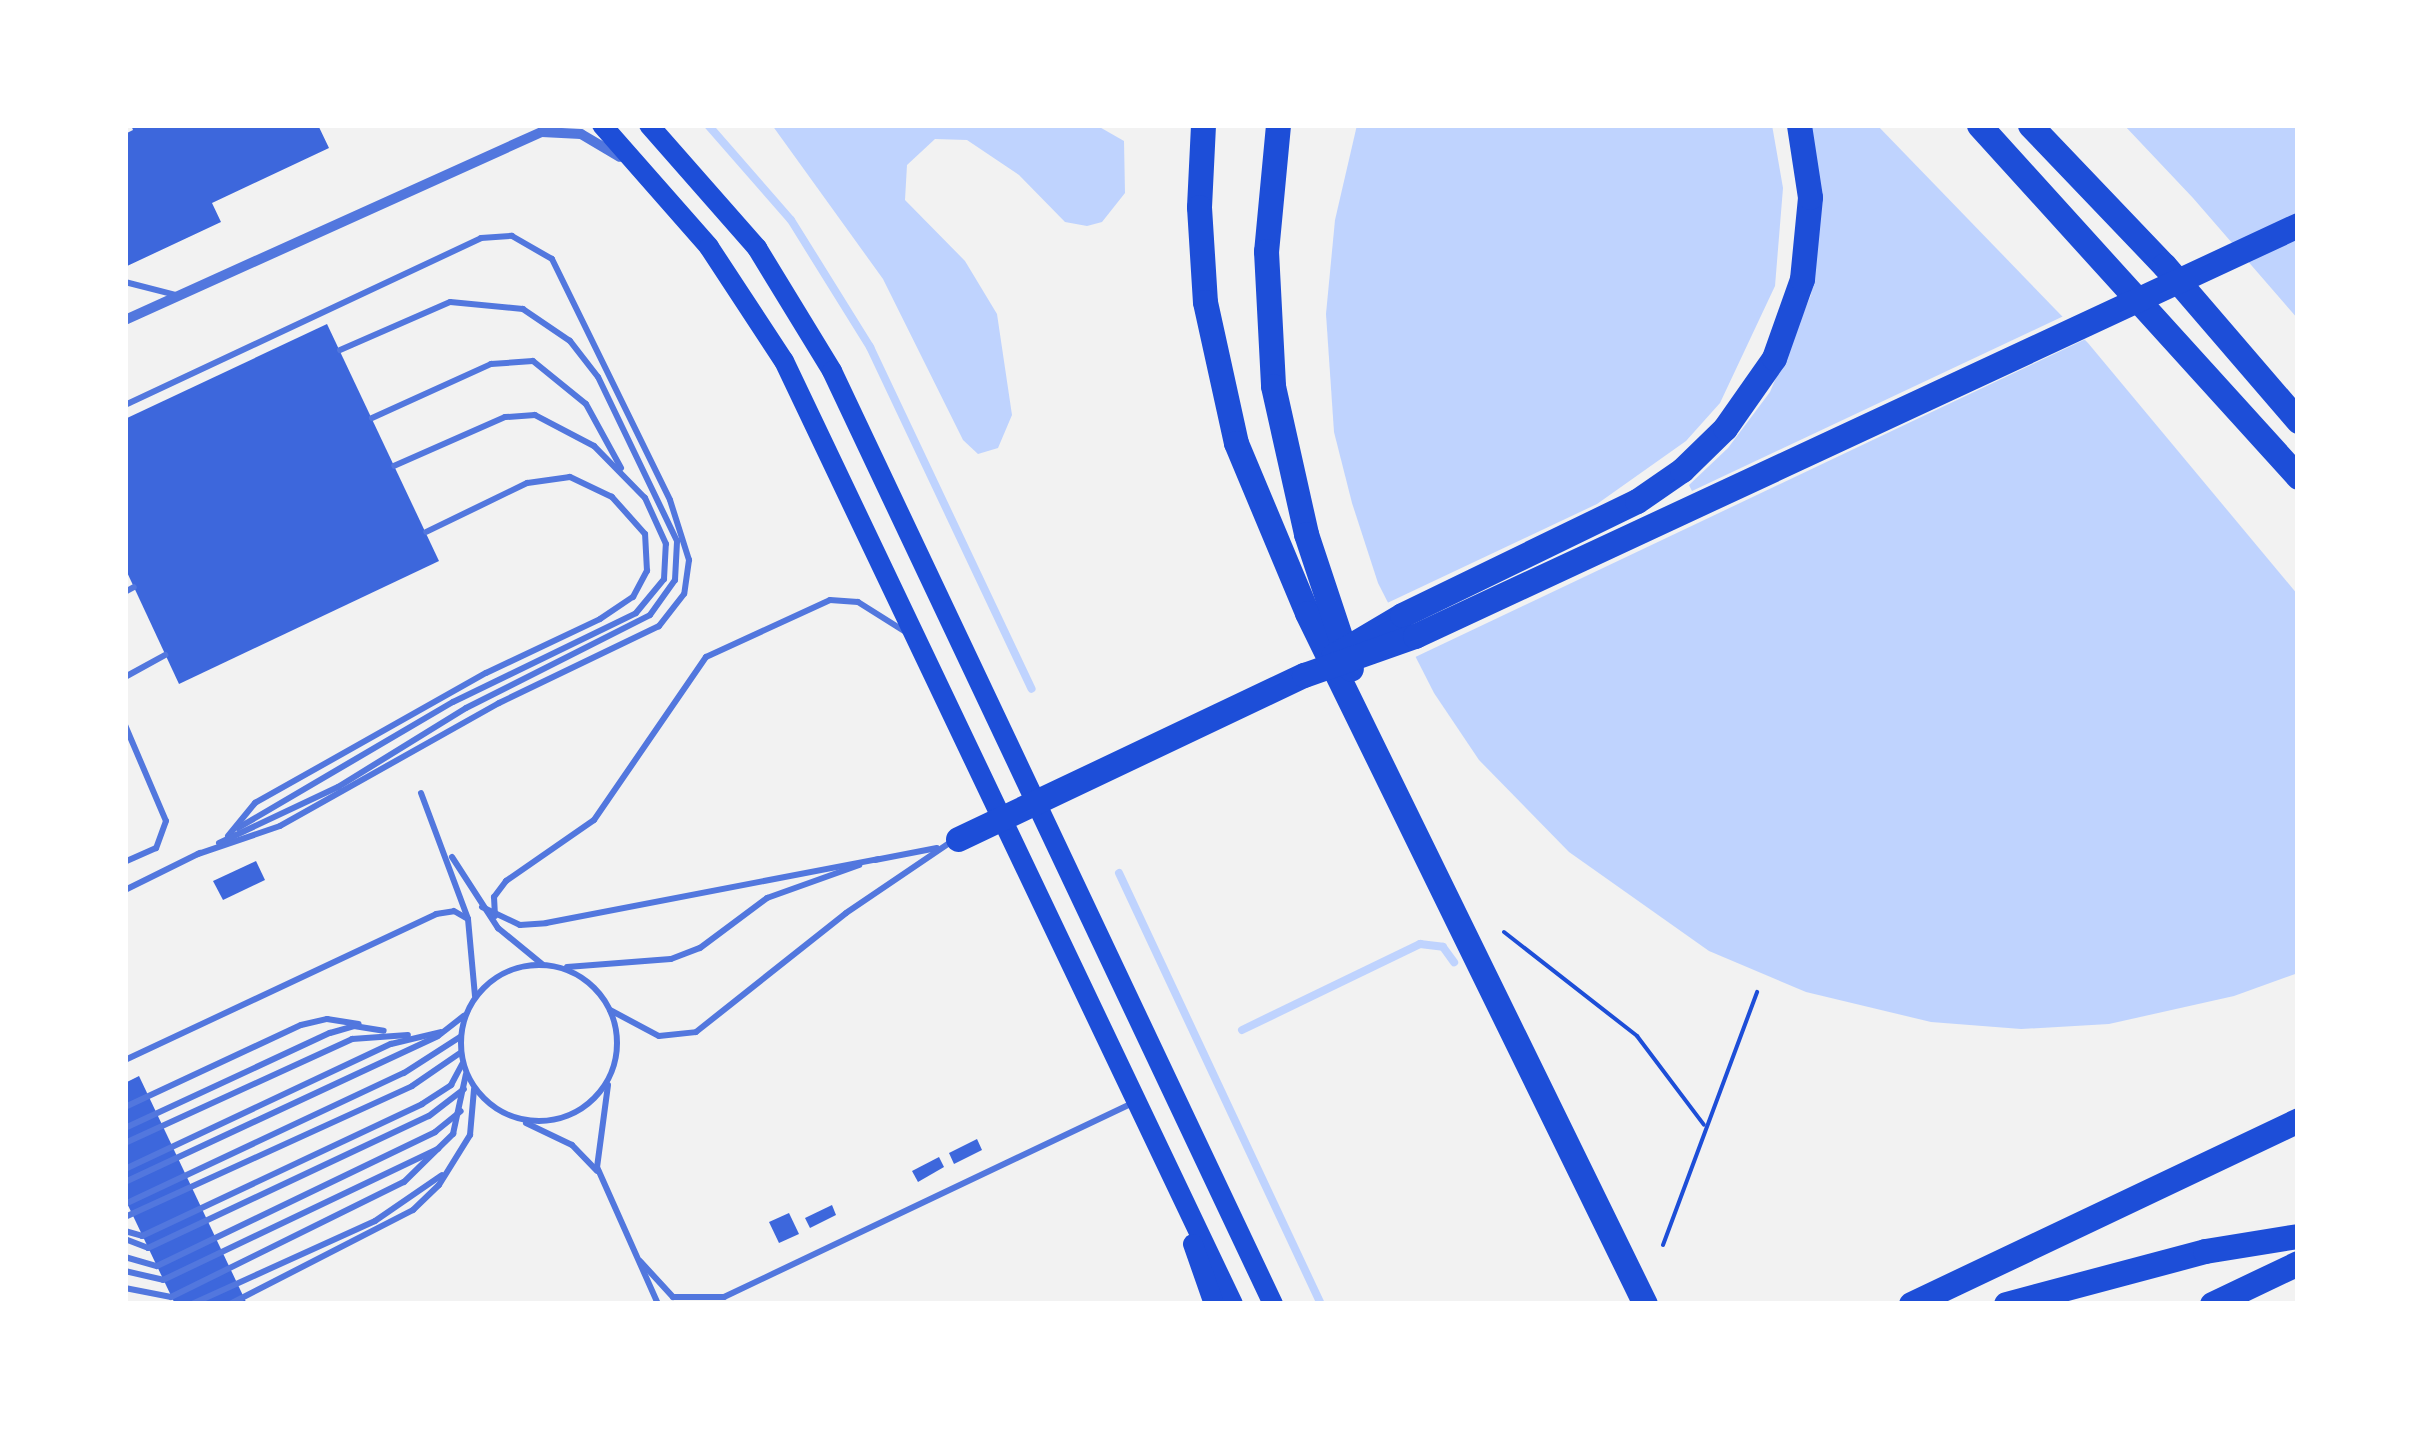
<!DOCTYPE html>
<html>
<head>
<meta charset="utf-8">
<style>
  body { margin:0 }
  #map { position:relative; width:2423px; height:1429px; overflow:hidden; background:#f2f2f2; font-family:"Titillium Web",sans-serif }
  div>[style] { position:absolute }
  [style*='--x'] { left:calc(var(--x)*1px); top:calc(var(--y)*1px); width:calc(var(--w)*1px); rotate:calc(var(--a)*1deg) }
  .water>* { inset:0; background:#bfd3fe }
  .pier>* { inset:0; background:#f2f2f2 }
  .stream>* { height:8px; margin:-4px; padding:0 4px; transform-origin:4px; border-radius:4px; background:#bfd3fe }
  .building>* { inset:0; background:#3d67dc }
  .path>* { height:4px; margin:-2px; padding:0 2px; transform-origin:2px; border-radius:2px; background:#1d4ed8 }
  .service>* { height:6px; margin:-3px; padding:0 3px; transform-origin:3px; border-radius:3px; background:#5277de }
  .service>.ring { margin:-3px; padding:0; box-sizing:content-box; background:none; border:6px solid #5277de; border-radius:50% }
  .minor>* { height:10px; margin:-5px; padding:0 5px; transform-origin:5px; border-radius:5px; background:#5277de }
  .secondary>* { height:20px; margin:-10px; padding:0 10px; transform-origin:10px; border-radius:10px; background:#1d4ed8 }
  .motorway>* { height:25px; margin:-12.5px; padding:0 12.5px; transform-origin:12.5px; border-radius:12.5px; background:#1d4ed8 }
  span { translate:-50% -50%; white-space:nowrap; text-align:center; line-height:1.15; -webkit-text-stroke:8px #fff; paint-order:stroke }
  .frame { position:absolute; inset:0; border:128px solid #fff; pointer-events:none }
</style>
</head>
<body>
<div id="map">
  <div class="water">
    <div style="clip-path:polygon(772px 125px,1096px 125px,1124px 141px,1125px 193px,1102px 222px,1087px 226px,1065px 222px,1019px 175px,967px 140px,935px 139px,907px 165px,905px 200px,965px 261px,997px 314px,1012px 415px,998px 448px,978px 454px,963px 440px,883px 279px)"></div>
    <div style="clip-path:polygon(1357px 125px,1877px 125px,2088px 343px,2298px 595px,2298px 973px,2234px 996px,2109px 1024px,2021px 1029px,1931px 1022px,1806px 992px,1709px 951px,1569px 852px,1479px 760px,1434px 693px,1378px 583px,1352px 503px,1334px 432px,1326px 314px,1335px 220px)"></div>
    <div style="clip-path:polygon(2124px 125px,2298px 125px,2298px 319px,2193px 198px)"></div>
  </div>
  <div class="pier">
    <div style="clip-path:polygon(1772px 125px,1810px 125px,1820px 216px,1811px 295px,1770px 392px,1728px 448px,1689px 485px,1692px 491px,2068px 314px,2090px 337px,1409px 660px,1383px 605px,1597px 504px,1686px 441px,1720px 403px,1775px 286px,1783px 188px)"></div>
  </div>
  <div class="stream">
    <div style="--x:708;--y:125;--w:126;--a:48.9"></div>
    <div style="--x:791;--y:220;--w:150;--a:58.1"></div>
    <div style="--x:870;--y:347;--w:378;--a:64.7"></div>
    <div style="--x:1119;--y:873;--w:476;--a:64.9"></div>
    <div style="--x:1242;--y:1030;--w:198;--a:-25.8"></div>
    <div style="--x:1420;--y:944;--w:23;--a:7"></div>
    <div style="--x:1443;--y:947;--w:19;--a:54"></div>
  </div>
  <div class="building">
    <div style="clip-path:polygon(131px 125px,318px 125px,329px 148px,212px 203px,221px 222px,125px 267px,125px 134px,133px 130px)"></div>
    <div style="clip-path:polygon(327px 324px,439px 561px,179px 684px,125px 568px,125px 419px)"></div>
    <div style="clip-path:polygon(256px 861px,265px 880px,223px 900px,213px 881px)"></div>
    <div style="clip-path:polygon(139px 1076px,247px 1304px,175px 1304px,125px 1199px,125px 1083px)"></div>
    <div style="clip-path:polygon(977px 1139px,982px 1150px,954px 1164px,949px 1153px)"></div>
    <div style="clip-path:polygon(939px 1157px,944px 1167px,918px 1182px,912px 1171px)"></div>
    <div style="clip-path:polygon(832px 1205px,836px 1215px,810px 1228px,805px 1218px)"></div>
    <div style="clip-path:polygon(789px 1213px,799px 1234px,779px 1243px,769px 1222px)"></div>
  </div>
  <div class="path">
    <div style="--x:1504;--y:932;--w:169;--a:38"></div>
    <div style="--x:1637;--y:1036;--w:111;--a:53"></div>
    <div style="--x:1663;--y:1245;--w:270;--a:-69.6"></div>
  </div>
  <div class="service">
    <div style="--x:125;--y:282;--w:53;--a:14.3"></div>
    <div style="--x:125;--y:405;--w:393;--a:-25.1"></div>
    <div style="--x:481;--y:238;--w:31;--a:-4"></div>
    <div style="--x:512;--y:236;--w:46;--a:29.9"></div>
    <div style="--x:552;--y:259;--w:268;--a:63.9"></div>
    <div style="--x:670;--y:500;--w:63;--a:72.4"></div>
    <div style="--x:689;--y:560;--w:34;--a:98"></div>
    <div style="--x:684;--y:594;--w:41;--a:128"></div>
    <div style="--x:659;--y:626;--w:178;--a:154.3"></div>
    <div style="--x:499;--y:703;--w:251;--a:150.7"></div>
    <div style="--x:280;--y:826;--w:87;--a:161.1"></div>
    <div style="--x:372;--y:418;--w:131;--a:-24.4"></div>
    <div style="--x:491;--y:364;--w:42;--a:-4.1"></div>
    <div style="--x:533;--y:361;--w:68;--a:39.1"></div>
    <div style="--x:586;--y:404;--w:73;--a:61.3"></div>
    <div style="--x:125;--y:592;--w:10;--a:-29"></div>
    <div style="--x:125;--y:677;--w:46;--a:-28.8"></div>
    <div style="--x:125;--y:725;--w:104;--a:66.9"></div>
    <div style="--x:166;--y:821;--w:29;--a:110"></div>
    <div style="--x:156;--y:848;--w:34;--a:156"></div>
    <div style="--x:421;--y:793;--w:134;--a:69.5"></div>
    <div style="--x:468;--y:919;--w:77;--a:84.8"></div>
    <div style="--x:238;--y:828;--w:249;--a:-30.4"></div>
    <div style="--x:453;--y:702;--w:203;--a:-25.9"></div>
    <div style="--x:636;--y:613;--w:44;--a:-50.5"></div>
    <div style="--x:664;--y:579;--w:35;--a:-87"></div>
    <div style="--x:666;--y:544;--w:51;--a:-114.5"></div>
    <div style="--x:645;--y:498;--w:73;--a:-134.4"></div>
    <div style="--x:594;--y:446;--w:67;--a:-152.3"></div>
    <div style="--x:535;--y:415;--w:30;--a:176"></div>
    <div style="--x:505;--y:417;--w:121;--a:156.2"></div>
    <div style="--x:228;--y:836;--w:43;--a:-50.7"></div>
    <div style="--x:255;--y:803;--w:265;--a:-29.4"></div>
    <div style="--x:486;--y:673;--w:126;--a:-25.3"></div>
    <div style="--x:600;--y:619;--w:40;--a:-34"></div>
    <div style="--x:633;--y:597;--w:30;--a:-62"></div>
    <div style="--x:647;--y:571;--w:37;--a:-93"></div>
    <div style="--x:645;--y:534;--w:50;--a:-131.7"></div>
    <div style="--x:612;--y:497;--w:47;--a:-154.5"></div>
    <div style="--x:570;--y:477;--w:43;--a:172.1"></div>
    <div style="--x:527;--y:483;--w:112;--a:154.1"></div>
    <div style="--x:219;--y:843;--w:132;--a:-25.2"></div>
    <div style="--x:338;--y:787;--w:150;--a:-31.7"></div>
    <div style="--x:466;--y:708;--w:206;--a:-26.8"></div>
    <div style="--x:650;--y:615;--w:43;--a:-54.5"></div>
    <div style="--x:675;--y:580;--w:39;--a:-87"></div>
    <div style="--x:677;--y:541;--w:182;--a:-115.7"></div>
    <div style="--x:598;--y:377;--w:46;--a:-127.9"></div>
    <div style="--x:570;--y:341;--w:57;--a:-145.8"></div>
    <div style="--x:523;--y:309;--w:73;--a:-174.5"></div>
    <div style="--x:450;--y:302;--w:120;--a:156.4"></div>
    <div style="--x:452;--y:857;--w:85;--a:57.1"></div>
    <div style="--x:498;--y:928;--w:57;--a:39.3"></div>
    <div style="--x:875;--y:860;--w:63;--a:-11"></div>
    <div style="--x:125;--y:890;--w:84;--a:-26.3"></div>
    <div style="--x:482;--y:907;--w:42;--a:25.3"></div>
    <div style="--x:520;--y:925;--w:26;--a:-4"></div>
    <div style="--x:546;--y:923;--w:338;--a:-10.9"></div>
    <div style="--x:495;--y:916;--w:19;--a:-93"></div>
    <div style="--x:494;--y:897;--w:20;--a:-53"></div>
    <div style="--x:506;--y:881;--w:107;--a:-34.7"></div>
    <div style="--x:594;--y:820;--w:198;--a:-55.5"></div>
    <div style="--x:706;--y:657;--w:136;--a:-24.7"></div>
    <div style="--x:830;--y:600;--w:28;--a:4"></div>
    <div style="--x:858;--y:602;--w:54;--a:32.2"></div>
    <div class="ring" style="left:461px;top:965px;width:150px;height:150px"></div>
    <div style="--x:567;--y:967;--w:104;--a:-4.4"></div>
    <div style="--x:671;--y:959;--w:31;--a:-21"></div>
    <div style="--x:700;--y:948;--w:84;--a:-36.7"></div>
    <div style="--x:767;--y:898;--w:98;--a:-19.7"></div>
    <div style="--x:610;--y:1010;--w:55;--a:28"></div>
    <div style="--x:659;--y:1036;--w:37;--a:-6"></div>
    <div style="--x:696;--y:1032;--w:191;--a:-38.4"></div>
    <div style="--x:846;--y:913;--w:127;--a:-34.1"></div>
    <div style="--x:125;--y:1060;--w:344;--a:-25.1"></div>
    <div style="--x:436;--y:914;--w:18;--a:-9"></div>
    <div style="--x:454;--y:911;--w:16;--a:30"></div>
    <div style="--x:608;--y:1085;--w:83;--a:97.6"></div>
    <div style="--x:597;--y:1167;--w:150;--a:66"></div>
    <div style="--x:125;--y:1107;--w:194;--a:-25"></div>
    <div style="--x:301;--y:1025;--w:27;--a:-13"></div>
    <div style="--x:327;--y:1019;--w:32;--a:9"></div>
    <div style="--x:526;--y:1123;--w:51;--a:25.6"></div>
    <div style="--x:572;--y:1145;--w:36;--a:46"></div>
    <div style="--x:125;--y:1128;--w:226;--a:-24.9"></div>
    <div style="--x:330;--y:1033;--w:25;--a:-16"></div>
    <div style="--x:354;--y:1026;--w:30;--a:9"></div>
    <div style="--x:125;--y:1143;--w:250;--a:-24.6"></div>
    <div style="--x:352;--y:1039;--w:56;--a:-4.1"></div>
    <div style="--x:125;--y:1169;--w:294;--a:-25.2"></div>
    <div style="--x:391;--y:1044;--w:51;--a:-13.5"></div>
    <div style="--x:125;--y:1182;--w:345;--a:-25"></div>
    <div style="--x:438;--y:1036;--w:33;--a:-38"></div>
    <div style="--x:125;--y:1204;--w:308;--a:-25.2"></div>
    <div style="--x:404;--y:1073;--w:67;--a:-32.7"></div>
    <div style="--x:125;--y:1217;--w:315;--a:-24.5"></div>
    <div style="--x:412;--y:1086;--w:58;--a:-34.5"></div>
    <div style="--x:125;--y:1231;--w:18;--a:16"></div>
    <div style="--x:142;--y:1236;--w:310;--a:-25.2"></div>
    <div style="--x:422;--y:1104;--w:35;--a:-33"></div>
    <div style="--x:451;--y:1085;--w:24;--a:-62"></div>
    <div style="--x:125;--y:1239;--w:25;--a:21"></div>
    <div style="--x:148;--y:1248;--w:310;--a:-25.2"></div>
    <div style="--x:429;--y:1116;--w:44;--a:-37.6"></div>
    <div style="--x:125;--y:1257;--w:33;--a:16"></div>
    <div style="--x:157;--y:1266;--w:309;--a:-25.7"></div>
    <div style="--x:435;--y:1132;--w:33;--a:-39"></div>
    <div style="--x:640;--y:1261;--w:49;--a:47.5"></div>
    <div style="--x:673;--y:1297;--w:51;--a:0"></div>
    <div style="--x:724;--y:1297;--w:453;--a:-25.4"></div>
    <div style="--x:125;--y:1271;--w:39;--a:13"></div>
    <div style="--x:163;--y:1280;--w:305;--a:-25.5"></div>
    <div style="--x:125;--y:1288;--w:47;--a:11.1"></div>
    <div style="--x:171;--y:1297;--w:260;--a:-26.3"></div>
    <div style="--x:404;--y:1182;--w:69;--a:-44.4"></div>
    <div style="--x:453;--y:1134;--w:61;--a:-77.8"></div>
    <div style="--x:192;--y:1304;--w:201;--a:-24.4"></div>
    <div style="--x:375;--y:1221;--w:81;--a:-34.5"></div>
    <div style="--x:230;--y:1304;--w:206;--a:-27.2"></div>
    <div style="--x:413;--y:1210;--w:36;--a:-44"></div>
    <div style="--x:439;--y:1185;--w:59;--a:-58.2"></div>
    <div style="--x:470;--y:1135;--w:46;--a:-85"></div>
  </div>
  <div class="minor">
    <div style="--x:125;--y:320;--w:457;--a:-24.3"></div>
    <div style="--x:542;--y:132;--w:39;--a:3"></div>
    <div style="--x:581;--y:134;--w:45;--a:30.5"></div>
  </div>
  <div class="secondary">
    <div style="--x:602;--y:125;--w:162;--a:48.7"></div>
    <div style="--x:709;--y:247;--w:136;--a:56.7"></div>
    <div style="--x:784;--y:361;--w:1044;--a:64.54"></div>
    <div style="--x:649;--y:125;--w:164;--a:48.7"></div>
    <div style="--x:757;--y:248;--w:144;--a:58.6"></div>
    <div style="--x:832;--y:371;--w:1032;--a:64.7"></div>
    <div style="--x:1193;--y:1244;--w:64;--a:70.7"></div>
  </div>
  <div class="motorway">
    <div style="--x:1203;--y:125;--w:82;--a:92.8"></div>
    <div style="--x:1199;--y:207;--w:95;--a:86.4"></div>
    <div style="--x:1205;--y:302;--w:144;--a:77.6"></div>
    <div style="--x:1236;--y:443;--w:184;--a:67.3"></div>
    <div style="--x:1307;--y:613;--w:769;--a:63.93"></div>
    <div style="--x:1278;--y:125;--w:127;--a:95.4"></div>
    <div style="--x:1266;--y:251;--w:135;--a:87"></div>
    <div style="--x:1273;--y:386;--w:152;--a:77.4"></div>
    <div style="--x:1306;--y:534;--w:142;--a:71.6"></div>
    <div style="--x:1979;--y:125;--w:475;--a:47.8"></div>
    <div style="--x:2030;--y:125;--w:194;--a:46.3"></div>
    <div style="--x:2164;--y:265;--w:206;--a:49.3"></div>
    <div style="--x:1333;--y:656;--w:80;--a:-30.7"></div>
    <div style="--x:1402;--y:615;--w:261;--a:-25.9"></div>
    <div style="--x:1637;--y:501;--w:55;--a:-34.6"></div>
    <div style="--x:1682;--y:470;--w:60;--a:-44.3"></div>
    <div style="--x:1725;--y:428;--w:85;--a:-55"></div>
    <div style="--x:1774;--y:358;--w:84;--a:-70.5"></div>
    <div style="--x:1802;--y:279;--w:82;--a:-84.4"></div>
    <div style="--x:1810;--y:197;--w:73;--a:-98.7"></div>
    <div style="--x:958;--y:839;--w:383;--a:-25.4"></div>
    <div style="--x:1304;--y:675;--w:118;--a:-19.4"></div>
    <div style="--x:1415;--y:636;--w:974;--a:-24.96"></div>
    <div style="--x:1911;--y:1304;--w:429;--a:-25.4"></div>
    <div style="--x:2006;--y:1304;--w:206;--a:-14.9"></div>
    <div style="--x:2205;--y:1251;--w:94;--a:-9.2"></div>
    <div style="--x:2212;--y:1304;--w:95;--a:-25.5"></div>
  </div>
  <div class="frame"></div>
</div>
</body>
</html>
